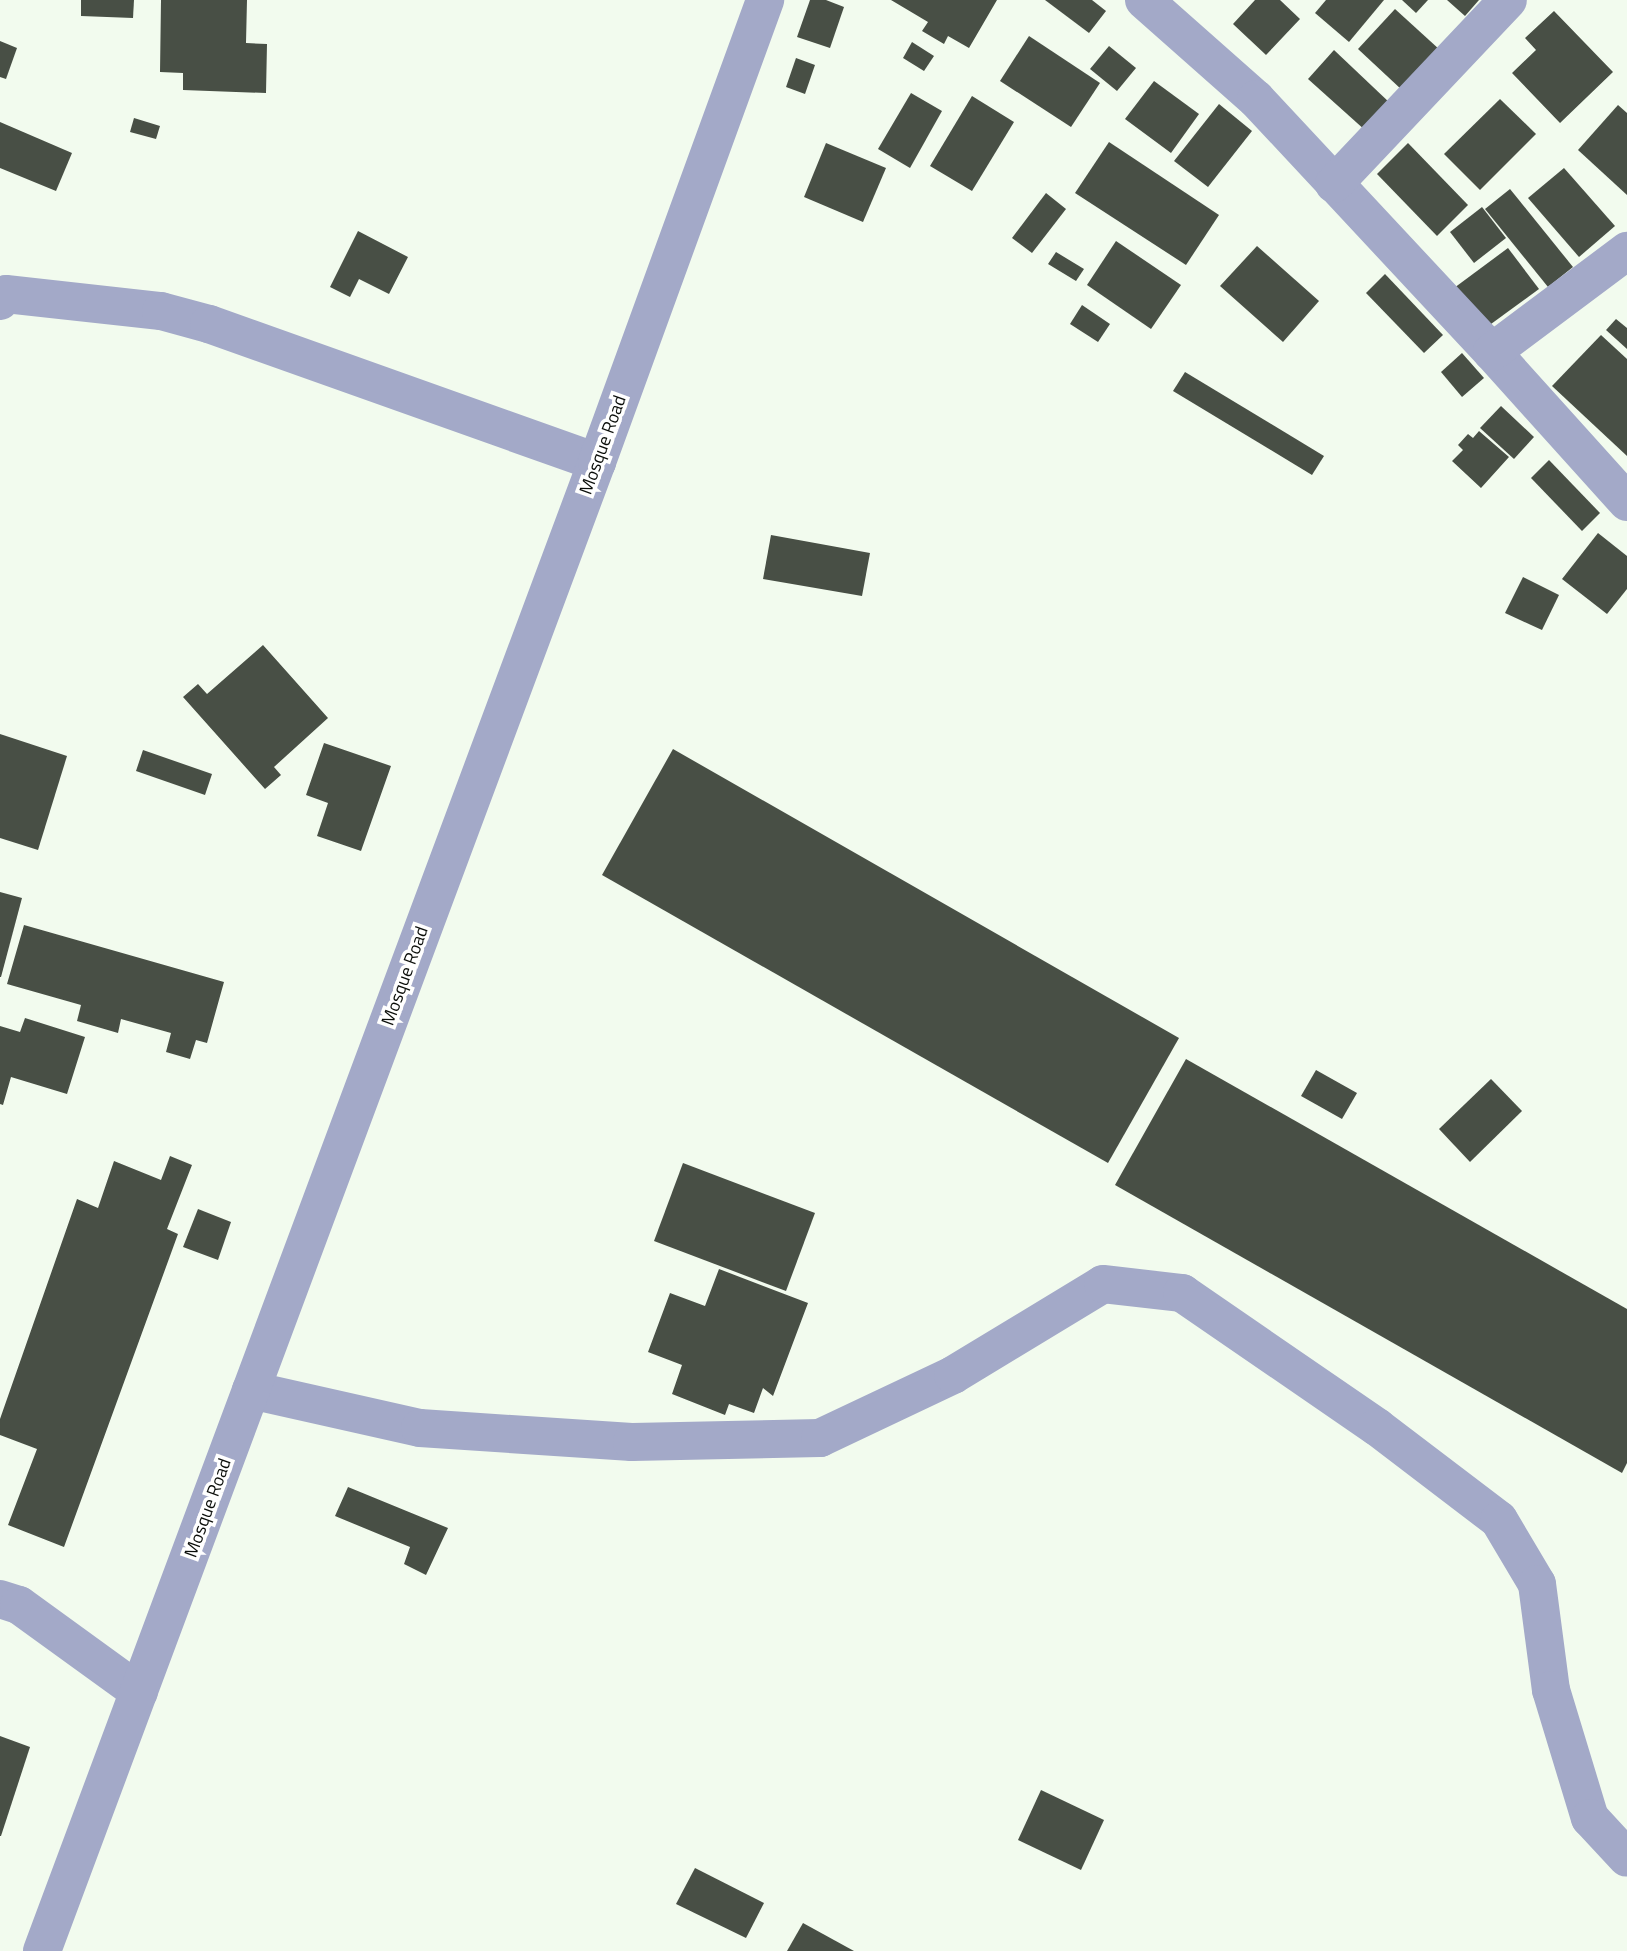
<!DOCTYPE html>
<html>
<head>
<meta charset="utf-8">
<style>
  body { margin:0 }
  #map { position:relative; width:1627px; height:1951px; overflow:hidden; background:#f2fbee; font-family:"Titillium Web",sans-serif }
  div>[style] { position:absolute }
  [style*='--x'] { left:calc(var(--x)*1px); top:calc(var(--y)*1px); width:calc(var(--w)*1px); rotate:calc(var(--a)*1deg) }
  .building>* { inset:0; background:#484f45 }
  .minor>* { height:38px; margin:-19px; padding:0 19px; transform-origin:19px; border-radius:19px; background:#a3a9c8 }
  span { translate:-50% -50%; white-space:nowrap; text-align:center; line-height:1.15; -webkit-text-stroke:7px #fff; paint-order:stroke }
  .street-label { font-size:18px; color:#0a0d09 }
</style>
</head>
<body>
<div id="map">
  <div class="building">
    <div style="clip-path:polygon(81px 0,134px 0,133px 18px,81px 16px)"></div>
    <div style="clip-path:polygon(161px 0,247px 0,246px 43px,267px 44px,266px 93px,183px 90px,183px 73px,160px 72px)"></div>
    <div style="clip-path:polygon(810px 0,826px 0,844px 7px,830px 48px,797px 37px)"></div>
    <div style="clip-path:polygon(891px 0,997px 0,969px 48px,948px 36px,944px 44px,922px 31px,928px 22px)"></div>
    <div style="clip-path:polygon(1045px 0,1092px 0,1106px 11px,1089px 33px)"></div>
    <div style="clip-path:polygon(1255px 0,1280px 0,1300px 19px,1266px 55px,1233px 24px)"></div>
    <div style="clip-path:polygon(1326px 0,1384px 0,1349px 42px,1315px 13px)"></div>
    <div style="clip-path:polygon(1402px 0,1428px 0,1416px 13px)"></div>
    <div style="clip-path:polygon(1447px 0,1479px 0,1465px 16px)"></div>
    <div style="clip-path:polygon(1395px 9px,1440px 50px,1402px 90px,1358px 49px)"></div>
    <div style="clip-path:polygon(1554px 11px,1613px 72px,1560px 123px,1512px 73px,1536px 50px,1525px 38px)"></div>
    <div style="clip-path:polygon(1029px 36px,1100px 83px,1071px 127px,1000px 81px)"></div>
    <div style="clip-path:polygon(0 41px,17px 48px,6px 79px,0 77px)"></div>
    <div style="clip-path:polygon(912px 42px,934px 56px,924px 71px,903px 58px)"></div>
    <div style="clip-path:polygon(1109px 46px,1136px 68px,1117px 91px,1090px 69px)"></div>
    <div style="clip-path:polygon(1334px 50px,1391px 104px,1366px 131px,1308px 79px)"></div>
    <div style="clip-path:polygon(796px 58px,815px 65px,805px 94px,786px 87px)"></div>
    <div style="clip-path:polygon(1154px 81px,1199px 114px,1171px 153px,1125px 119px)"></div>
    <div style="clip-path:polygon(911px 93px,942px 111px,910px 168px,878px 149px)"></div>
    <div style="clip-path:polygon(972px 96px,1014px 122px,972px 191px,930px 166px)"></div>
    <div style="clip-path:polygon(1500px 99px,1536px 134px,1480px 190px,1444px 154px)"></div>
    <div style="clip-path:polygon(1219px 104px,1252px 131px,1208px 187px,1174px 161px)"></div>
    <div style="clip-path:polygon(1618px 105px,1627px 113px,1627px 195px,1578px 150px)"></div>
    <div style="clip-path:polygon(134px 118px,160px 126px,156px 139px,130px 132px)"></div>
    <div style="clip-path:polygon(0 122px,72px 153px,56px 191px,0 168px)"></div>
    <div style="clip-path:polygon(1109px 142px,1219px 215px,1186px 265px,1075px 193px)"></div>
    <div style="clip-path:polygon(826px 143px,886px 168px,863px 222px,804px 197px)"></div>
    <div style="clip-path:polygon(1408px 143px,1468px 205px,1437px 236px,1377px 174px)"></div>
    <div style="clip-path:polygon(1564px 168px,1615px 226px,1579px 257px,1528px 198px)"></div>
    <div style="clip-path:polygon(1510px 189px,1573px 267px,1548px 287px,1485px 209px)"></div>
    <div style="clip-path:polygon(1046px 193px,1066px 209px,1032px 253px,1012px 238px)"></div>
    <div style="clip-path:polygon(1482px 207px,1506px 238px,1474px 263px,1450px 232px)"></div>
    <div style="clip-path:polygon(358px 231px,408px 257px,389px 294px,359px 279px,350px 297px,330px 287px)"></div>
    <div style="clip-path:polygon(1116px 241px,1181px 285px,1151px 329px,1087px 285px)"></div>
    <div style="clip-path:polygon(1257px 246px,1319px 301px,1283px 342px,1220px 286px)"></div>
    <div style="clip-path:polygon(1508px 248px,1539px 289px,1480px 332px,1450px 291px)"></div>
    <div style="clip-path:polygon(1056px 252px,1084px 269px,1076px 281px,1048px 264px)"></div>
    <div style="clip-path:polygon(1385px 274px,1443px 335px,1424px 353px,1366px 293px)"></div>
    <div style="clip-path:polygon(1082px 305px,1110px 324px,1098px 342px,1070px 324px)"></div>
    <div style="clip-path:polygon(1616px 319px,1627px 328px,1627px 349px,1606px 330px)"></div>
    <div style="clip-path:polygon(1601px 335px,1627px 359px,1627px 456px,1552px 386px)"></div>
    <div style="clip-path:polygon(1462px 353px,1484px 378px,1462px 397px,1441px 372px)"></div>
    <div style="clip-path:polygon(1185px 372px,1324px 456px,1312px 475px,1173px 391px)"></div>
    <div style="clip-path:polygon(1501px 406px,1534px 437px,1514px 459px,1480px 428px)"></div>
    <div style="clip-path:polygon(1479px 431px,1509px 457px,1481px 488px,1452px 461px,1463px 450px,1458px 445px,1468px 434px,1473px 438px)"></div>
    <div style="clip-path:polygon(1549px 460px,1600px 513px,1582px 531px,1531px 478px)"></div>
    <div style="clip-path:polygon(1598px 533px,1627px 556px,1627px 589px,1607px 614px,1562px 579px)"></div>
    <div style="clip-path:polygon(771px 535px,870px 553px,862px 596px,763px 579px)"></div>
    <div style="clip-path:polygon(1523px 577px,1559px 595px,1542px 630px,1505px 613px)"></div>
    <div style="clip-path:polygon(263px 645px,328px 718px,274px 767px,281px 775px,265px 789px,183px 697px,198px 684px,207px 694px)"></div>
    <div style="clip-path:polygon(0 734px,67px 756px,38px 850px,0 838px)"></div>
    <div style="clip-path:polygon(324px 743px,391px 766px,361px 851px,317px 836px,328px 803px,306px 795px)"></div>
    <div style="clip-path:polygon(673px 749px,1179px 1038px,1108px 1163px,602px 875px)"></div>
    <div style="clip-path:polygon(143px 750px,212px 774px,205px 795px,136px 771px)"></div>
    <div style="clip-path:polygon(0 892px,22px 898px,1px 977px,0 977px)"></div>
    <div style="clip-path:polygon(24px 925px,224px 982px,207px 1043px,196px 1040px,190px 1059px,166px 1052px,171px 1033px,121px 1019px,118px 1033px,77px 1021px,81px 1005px,7px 984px)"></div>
    <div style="clip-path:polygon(25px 1018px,85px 1037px,67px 1094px,11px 1077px,3px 1105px,0 1104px,0 1026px,20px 1032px)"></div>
    <div style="clip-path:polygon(1186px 1059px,1627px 1309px,1627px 1463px,1622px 1473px,1115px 1185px)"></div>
    <div style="clip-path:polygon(1316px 1070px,1357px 1093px,1342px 1119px,1301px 1096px)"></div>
    <div style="clip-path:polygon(1491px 1079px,1522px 1111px,1470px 1162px,1439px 1129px)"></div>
    <div style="clip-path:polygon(170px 1156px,192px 1165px,167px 1229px,178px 1234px,64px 1547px,8px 1525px,37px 1449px,0 1435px,0 1419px,77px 1199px,98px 1208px,114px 1161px,161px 1180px)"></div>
    <div style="clip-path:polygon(683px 1163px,815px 1213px,786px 1291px,654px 1241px)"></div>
    <div style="clip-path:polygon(198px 1209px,231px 1222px,218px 1260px,183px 1247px)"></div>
    <div style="clip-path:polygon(719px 1269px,808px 1303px,773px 1396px,763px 1388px,754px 1413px,729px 1404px,725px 1415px,672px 1394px,682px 1365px,648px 1352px,670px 1293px,705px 1306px)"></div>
    <div style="clip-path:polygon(348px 1487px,448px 1528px,426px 1575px,404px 1564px,410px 1547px,335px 1516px)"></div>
    <div style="clip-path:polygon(0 1736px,30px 1747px,1px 1836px,0 1836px)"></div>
    <div style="clip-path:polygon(1041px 1790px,1104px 1820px,1081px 1870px,1018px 1840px)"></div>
    <div style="clip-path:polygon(695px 1868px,764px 1903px,746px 1938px,676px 1904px)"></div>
    <div style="clip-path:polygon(803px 1923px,854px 1951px,787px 1951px)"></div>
  </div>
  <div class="minor">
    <div style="--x:1144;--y:0;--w:149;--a:41.5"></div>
    <div style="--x:1256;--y:99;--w:346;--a:47"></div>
    <div style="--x:1492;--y:352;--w:202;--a:48"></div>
    <div style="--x:1334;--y:184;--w:253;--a:-46.6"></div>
    <div style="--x:0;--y:301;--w:9;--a:-49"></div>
    <div style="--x:6;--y:294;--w:156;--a:6.3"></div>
    <div style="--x:161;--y:311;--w:50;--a:15.2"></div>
    <div style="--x:209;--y:324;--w:412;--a:19.6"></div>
    <div style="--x:1492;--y:352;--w:169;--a:-36.8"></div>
    <div style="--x:251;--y:1390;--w:173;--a:12.7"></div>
    <div style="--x:420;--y:1428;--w:212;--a:3.8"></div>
    <div style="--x:632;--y:1442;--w:188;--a:-1.2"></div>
    <div style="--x:820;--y:1438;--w:147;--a:-25.3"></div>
    <div style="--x:953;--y:1375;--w:175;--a:-31.2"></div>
    <div style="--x:1103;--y:1284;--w:80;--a:6.5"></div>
    <div style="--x:1182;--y:1293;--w:237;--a:34.5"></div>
    <div style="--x:1377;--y:1427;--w:153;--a:37.3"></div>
    <div style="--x:1499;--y:1520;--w:74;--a:59.3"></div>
    <div style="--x:1537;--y:1584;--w:107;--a:82.5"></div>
    <div style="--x:1551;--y:1690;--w:134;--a:73.1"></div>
    <div style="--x:1590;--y:1818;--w:54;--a:47.2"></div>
    <div style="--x:0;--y:1599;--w:20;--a:18"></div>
    <div style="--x:19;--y:1605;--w:148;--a:35.9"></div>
    <div style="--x:42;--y:1951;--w:1589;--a:-69.56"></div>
    <div style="--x:597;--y:462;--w:492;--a:-70"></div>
  </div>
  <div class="street-label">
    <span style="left:603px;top:445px;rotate:-70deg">Mosque Road</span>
    <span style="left:405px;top:976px;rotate:-70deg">Mosque Road</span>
    <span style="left:208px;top:1508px;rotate:-70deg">Mosque Road</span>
  </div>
</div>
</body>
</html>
